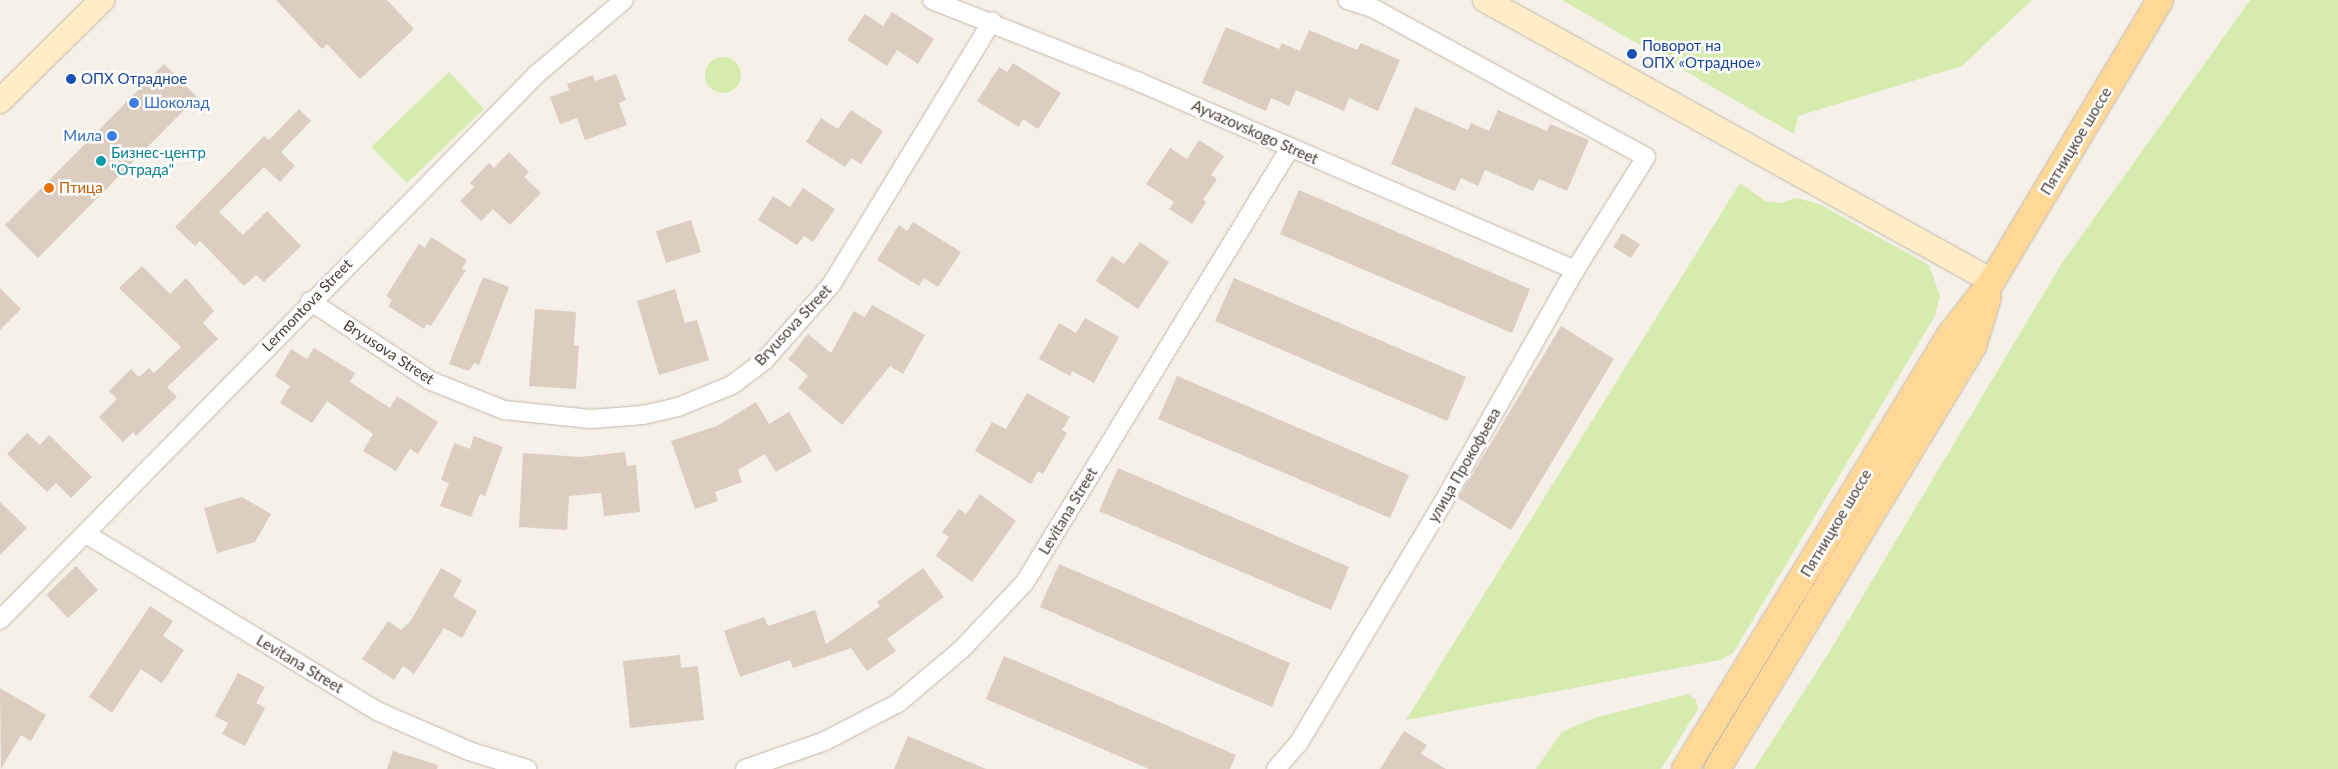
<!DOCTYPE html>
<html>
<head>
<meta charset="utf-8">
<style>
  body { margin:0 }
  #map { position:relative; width:2338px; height:769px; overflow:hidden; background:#f5f0e8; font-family:Lato,sans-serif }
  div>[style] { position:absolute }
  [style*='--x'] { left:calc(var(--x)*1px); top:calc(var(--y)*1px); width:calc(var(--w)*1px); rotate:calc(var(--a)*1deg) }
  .green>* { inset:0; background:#d5ecae }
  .round { border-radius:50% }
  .building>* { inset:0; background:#dbcdbf }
  .roads { filter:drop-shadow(0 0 1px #c1b7a9) drop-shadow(0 0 1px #c1b7a9) }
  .street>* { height:18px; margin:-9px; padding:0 9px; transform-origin:9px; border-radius:9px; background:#fff }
  .secondary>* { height:24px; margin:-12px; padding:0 12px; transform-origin:12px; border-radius:12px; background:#ffedc8 }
  .primary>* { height:26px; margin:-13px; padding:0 13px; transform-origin:13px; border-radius:13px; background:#ffd897 }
  .dots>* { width:14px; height:14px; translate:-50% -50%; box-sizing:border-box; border:2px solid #fff; border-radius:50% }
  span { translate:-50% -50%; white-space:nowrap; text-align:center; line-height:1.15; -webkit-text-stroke:5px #fff; paint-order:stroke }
  .transit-label { font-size:15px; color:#164399 }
  .left { translate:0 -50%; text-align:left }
  .shop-label { font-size:15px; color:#366cbe }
  .right { translate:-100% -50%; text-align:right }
  .street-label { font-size:15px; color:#494036 }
  .culture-label { font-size:15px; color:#0d838f }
  .food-label { font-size:15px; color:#c56008 }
</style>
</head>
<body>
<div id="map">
  <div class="green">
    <div style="clip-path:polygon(1562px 0,2032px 0,1962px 66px,1798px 116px,1794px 134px)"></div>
    <div style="clip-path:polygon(2250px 0,2338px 0,2338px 769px,1754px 769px,1830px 651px,2062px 263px)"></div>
    <div class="round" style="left:705px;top:57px;width:36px;height:36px"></div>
    <div style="clip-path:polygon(449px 72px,484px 109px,407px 183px,371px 147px)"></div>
    <div style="clip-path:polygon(1740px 183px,1765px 201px,1780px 203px,1797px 198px,1819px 204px,1929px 265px,1940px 296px,1935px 316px,1733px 653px,1720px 660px,1406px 720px)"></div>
    <div style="clip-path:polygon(1688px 694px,1696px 700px,1698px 709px,1661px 769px,1536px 769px,1562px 732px,1594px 718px)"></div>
  </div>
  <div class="building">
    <div style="clip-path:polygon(276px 0,387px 0,414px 29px,360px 79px,327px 44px,322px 49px)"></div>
    <div style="clip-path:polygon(892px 12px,934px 39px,918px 64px,897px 50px,887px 66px,847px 40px,865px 14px,883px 26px)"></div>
    <div style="clip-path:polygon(1226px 27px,1279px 49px,1282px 43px,1300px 51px,1309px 30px,1357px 50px,1361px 43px,1400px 60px,1378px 111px,1349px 98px,1344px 111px,1296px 90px,1289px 106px,1271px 98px,1266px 111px,1202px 83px)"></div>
    <div style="clip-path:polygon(1013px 63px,1061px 93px,1038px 129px,1023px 119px,1019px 127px,977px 101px,999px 67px,1007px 72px)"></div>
    <div style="clip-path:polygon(164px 64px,197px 97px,38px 258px,5px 225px)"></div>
    <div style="clip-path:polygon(616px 74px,626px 100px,619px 103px,627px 125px,585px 140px,577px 118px,560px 124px,550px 97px,569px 90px,567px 84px,593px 75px,595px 81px)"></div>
    <div style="clip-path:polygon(1415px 107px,1468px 130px,1471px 123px,1489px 131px,1498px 110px,1547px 131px,1550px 124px,1589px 140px,1567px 191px,1539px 179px,1533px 191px,1485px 170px,1478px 186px,1461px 178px,1455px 191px,1391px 164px)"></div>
    <div style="clip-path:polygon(299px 109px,311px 121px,281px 152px,295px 166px,280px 182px,264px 167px,219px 212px,243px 235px,267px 211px,301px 246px,264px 282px,256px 275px,244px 286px,200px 241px,195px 246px,175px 227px,264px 136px,269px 140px)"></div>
    <div style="clip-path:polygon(851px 110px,883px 131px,861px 164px,851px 158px,845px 167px,806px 142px,821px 118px,838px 129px)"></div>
    <div style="clip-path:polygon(1199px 140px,1224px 156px,1211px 175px,1217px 179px,1203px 200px,1206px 202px,1192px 224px,1169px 209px,1174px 202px,1146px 184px,1170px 148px,1187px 159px)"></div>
    <div style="clip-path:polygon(509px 152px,529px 172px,524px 177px,541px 193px,510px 225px,493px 209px,481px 221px,460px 201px,474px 187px,470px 183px,489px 163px,494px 168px)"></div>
    <div style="clip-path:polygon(803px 188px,835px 209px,813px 242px,804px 236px,797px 245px,758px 220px,773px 196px,790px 207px)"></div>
    <div style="clip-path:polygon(1299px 190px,1530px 289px,1512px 333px,1280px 234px)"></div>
    <div style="clip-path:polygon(691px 220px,701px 252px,666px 263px,656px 231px)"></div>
    <div style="clip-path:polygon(913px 222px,961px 252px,938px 287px,924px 278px,919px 286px,877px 260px,899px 225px,907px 231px)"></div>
    <div style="clip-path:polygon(1622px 233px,1640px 244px,1631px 258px,1613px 247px)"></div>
    <div style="clip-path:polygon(431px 237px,467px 260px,462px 269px,466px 270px,431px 326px,427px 324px,424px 329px,388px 306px,392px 300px,386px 296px,419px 244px,425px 248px)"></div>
    <div style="clip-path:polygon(1140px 242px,1169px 262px,1138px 309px,1096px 281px,1112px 256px,1124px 264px)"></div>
    <div style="clip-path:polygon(142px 266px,170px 294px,186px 278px,214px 311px,203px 323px,218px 339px,167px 387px,177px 397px,136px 436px,133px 432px,123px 442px,99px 417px,117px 399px,109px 391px,131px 369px,139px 377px,149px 368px,154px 373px,181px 347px,119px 288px)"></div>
    <div style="clip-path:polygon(483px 277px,509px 287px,479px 365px,474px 363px,469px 371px,449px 364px)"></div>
    <div style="clip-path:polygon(1234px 278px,1466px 377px,1447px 421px,1215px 321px)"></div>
    <div style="clip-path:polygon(0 288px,21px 309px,0 330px)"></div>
    <div style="clip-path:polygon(675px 289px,685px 323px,697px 320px,709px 360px,659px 375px,637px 301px)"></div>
    <div style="clip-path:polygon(872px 305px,925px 335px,903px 374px,890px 366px,842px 425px,798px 388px,808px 376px,788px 359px,808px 334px,831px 353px,854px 311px,865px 317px)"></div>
    <div style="clip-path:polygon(535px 309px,576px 312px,574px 345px,579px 346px,576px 389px,529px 386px)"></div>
    <div style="clip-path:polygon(1085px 318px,1119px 337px,1094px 383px,1072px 371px,1070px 376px,1039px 359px,1059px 323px,1076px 333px)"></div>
    <div style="clip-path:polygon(1561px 326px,1614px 359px,1511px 530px,1458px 498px)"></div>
    <div style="clip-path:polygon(314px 348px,355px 373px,350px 382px,390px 408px,397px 396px,438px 422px,418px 454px,410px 449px,396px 471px,363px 451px,373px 434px,327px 401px,312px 423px,280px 403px,290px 386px,275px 376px,291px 349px,307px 359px)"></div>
    <div style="clip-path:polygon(1177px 376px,1409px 475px,1390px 518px,1158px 419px)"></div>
    <div style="clip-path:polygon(1027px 393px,1070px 417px,1062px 430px,1067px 433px,1043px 474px,1038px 471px,1031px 484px,975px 451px,992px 422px,1006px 429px)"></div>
    <div style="clip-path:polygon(756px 402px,769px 424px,789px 412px,812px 451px,776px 472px,765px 454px,738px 470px,742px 482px,715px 492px,718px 501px,695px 509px,671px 441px,717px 426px)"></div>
    <div style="clip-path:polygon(27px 433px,40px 445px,49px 435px,92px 477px,71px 498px,56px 483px,47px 492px,7px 454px)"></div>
    <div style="clip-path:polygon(474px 436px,503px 447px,485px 496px,480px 494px,471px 517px,440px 506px,449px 483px,441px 480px,454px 443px,470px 449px)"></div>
    <div style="clip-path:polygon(625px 452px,627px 466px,636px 465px,640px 512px,604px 516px,601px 493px,569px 496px,567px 530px,519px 527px,523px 453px,580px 457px)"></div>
    <div style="clip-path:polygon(1118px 468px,1349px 567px,1331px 610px,1099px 511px)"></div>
    <div style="clip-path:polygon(980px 494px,1016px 521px,972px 582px,936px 556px,949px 537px,942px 532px,959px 509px,966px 514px)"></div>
    <div style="clip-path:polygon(242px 497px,271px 514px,255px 542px,217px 553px,204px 508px)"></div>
    <div style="clip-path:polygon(0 502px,27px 528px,0 555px)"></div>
    <div style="clip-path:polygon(1059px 564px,1290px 663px,1272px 707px,1040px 607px)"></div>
    <div style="clip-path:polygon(76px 566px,98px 590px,68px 618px,46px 595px)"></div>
    <div style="clip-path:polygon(441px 568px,462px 580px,453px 597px,477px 611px,462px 638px,444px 628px,414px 674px,403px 666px,394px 680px,362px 659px,388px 621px,401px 630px,410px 622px)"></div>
    <div style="clip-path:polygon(923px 568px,944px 597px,887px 639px,896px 651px,867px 671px,851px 648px,793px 668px,790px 660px,740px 677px,724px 631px,764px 617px,768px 626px,815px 610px,826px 644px,880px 606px,877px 602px)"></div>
    <div style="clip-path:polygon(150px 606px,173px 621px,163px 636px,184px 650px,162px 683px,141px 669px,112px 713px,89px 697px)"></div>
    <div style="clip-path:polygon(680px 655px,681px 668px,698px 666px,704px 720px,630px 728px,623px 661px)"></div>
    <div style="clip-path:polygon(1004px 656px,1236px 755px,1230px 769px,1149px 769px,986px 699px)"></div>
    <div style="clip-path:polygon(238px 673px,265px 687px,256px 703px,265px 708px,245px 746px,222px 734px,228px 723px,215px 716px)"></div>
    <div style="clip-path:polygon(0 688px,46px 715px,31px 741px,21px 735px,1px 769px)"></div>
    <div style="clip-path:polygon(1404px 731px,1427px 745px,1421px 754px,1446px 769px,1380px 769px)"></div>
    <div style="clip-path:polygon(908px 736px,986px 769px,894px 769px)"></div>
    <div style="clip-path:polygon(393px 751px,438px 765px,437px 769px,387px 769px)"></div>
  </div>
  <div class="roads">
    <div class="street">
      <div style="--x:932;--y:0;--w:223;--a:21.6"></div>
      <div style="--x:1139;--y:82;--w:475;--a:23.3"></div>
      <div style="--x:310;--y:301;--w:145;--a:33.5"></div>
      <div style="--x:431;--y:381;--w:79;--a:21.7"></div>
      <div style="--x:504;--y:410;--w:87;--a:5.9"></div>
      <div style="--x:591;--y:419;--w:52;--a:-4.4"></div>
      <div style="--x:643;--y:415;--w:36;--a:-13"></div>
      <div style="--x:678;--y:407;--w:58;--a:-22.2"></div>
      <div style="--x:732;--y:385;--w:41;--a:-37.1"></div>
      <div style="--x:765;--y:360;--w:100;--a:-48.7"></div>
      <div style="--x:831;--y:285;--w:309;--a:-58.6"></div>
      <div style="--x:86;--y:534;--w:341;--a:31.3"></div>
      <div style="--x:377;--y:711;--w:100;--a:23.5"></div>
      <div style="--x:469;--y:751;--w:61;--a:17.2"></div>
      <div style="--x:0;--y:620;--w:766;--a:-45.48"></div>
      <div style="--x:537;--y:74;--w:114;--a:-40.4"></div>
      <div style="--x:745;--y:769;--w:85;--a:-19.3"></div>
      <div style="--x:825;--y:741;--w:82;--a:-27.5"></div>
      <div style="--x:898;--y:703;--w:82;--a:-40.1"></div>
      <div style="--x:961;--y:650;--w:93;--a:-46.7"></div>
      <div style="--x:1025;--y:582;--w:509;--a:-58.59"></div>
      <div style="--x:1276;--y:769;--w:33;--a:-49"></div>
      <div style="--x:1298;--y:744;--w:286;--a:-59"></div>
      <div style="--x:1445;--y:499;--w:263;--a:-60.4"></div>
      <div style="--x:1575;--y:270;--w:133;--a:-57.9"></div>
      <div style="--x:1646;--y:157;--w:309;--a:-151.4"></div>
      <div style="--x:1375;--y:9;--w:29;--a:-162"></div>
    </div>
    <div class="secondary">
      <div style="--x:1485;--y:0;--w:580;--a:29"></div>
      <div style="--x:0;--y:101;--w:144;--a:-44.7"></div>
    </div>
    <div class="primary">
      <div style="--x:1685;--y:769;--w:509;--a:-58.59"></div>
      <div style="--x:1950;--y:335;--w:68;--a:-52.1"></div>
      <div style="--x:1992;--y:281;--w:327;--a:-59.1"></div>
      <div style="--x:1717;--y:769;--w:494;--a:-58.8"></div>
      <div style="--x:1973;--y:346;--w:51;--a:-73"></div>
    </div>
  </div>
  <div class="dots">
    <div style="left:1632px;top:54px;background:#1a4fb4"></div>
    <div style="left:71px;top:79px;background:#1a4fb4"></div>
    <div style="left:134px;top:103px;background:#3f7fe0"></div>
    <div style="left:112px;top:136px;background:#3f7fe0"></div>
    <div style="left:101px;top:161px;background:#0f9aa8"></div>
    <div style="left:49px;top:188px;background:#e8710a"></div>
  </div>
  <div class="transit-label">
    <span class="left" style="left:1642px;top:54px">Поворот на<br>ОПХ «Отрадное»</span>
    <span class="left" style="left:81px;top:79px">ОПХ Отрадное</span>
  </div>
  <div class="shop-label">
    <span class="left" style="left:144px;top:103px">Шоколад</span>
    <span class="right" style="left:102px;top:136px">Мила</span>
  </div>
  <div class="street-label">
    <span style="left:1255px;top:132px;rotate:24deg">Ayvazovskogo Street</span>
    <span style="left:2076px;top:141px;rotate:-59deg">Пятницкое шоссе</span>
    <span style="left:307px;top:305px;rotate:-46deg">Lermontova Street</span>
    <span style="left:793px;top:325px;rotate:-47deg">Bryusova Street</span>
    <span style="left:389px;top:352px;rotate:33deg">Bryusova Street</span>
    <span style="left:1464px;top:465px;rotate:-60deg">улица Прокофьева</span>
    <span style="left:1068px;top:511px;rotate:-59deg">Levitana Street</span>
    <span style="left:1836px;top:523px;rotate:-59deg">Пятницкое шоссе</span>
    <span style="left:300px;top:664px;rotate:31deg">Levitana Street</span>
  </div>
  <div class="culture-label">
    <span class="left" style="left:111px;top:161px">Бизнес-центр<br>"Отрада"</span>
  </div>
  <div class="food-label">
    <span class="left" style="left:59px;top:188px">Птица</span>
  </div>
</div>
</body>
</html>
